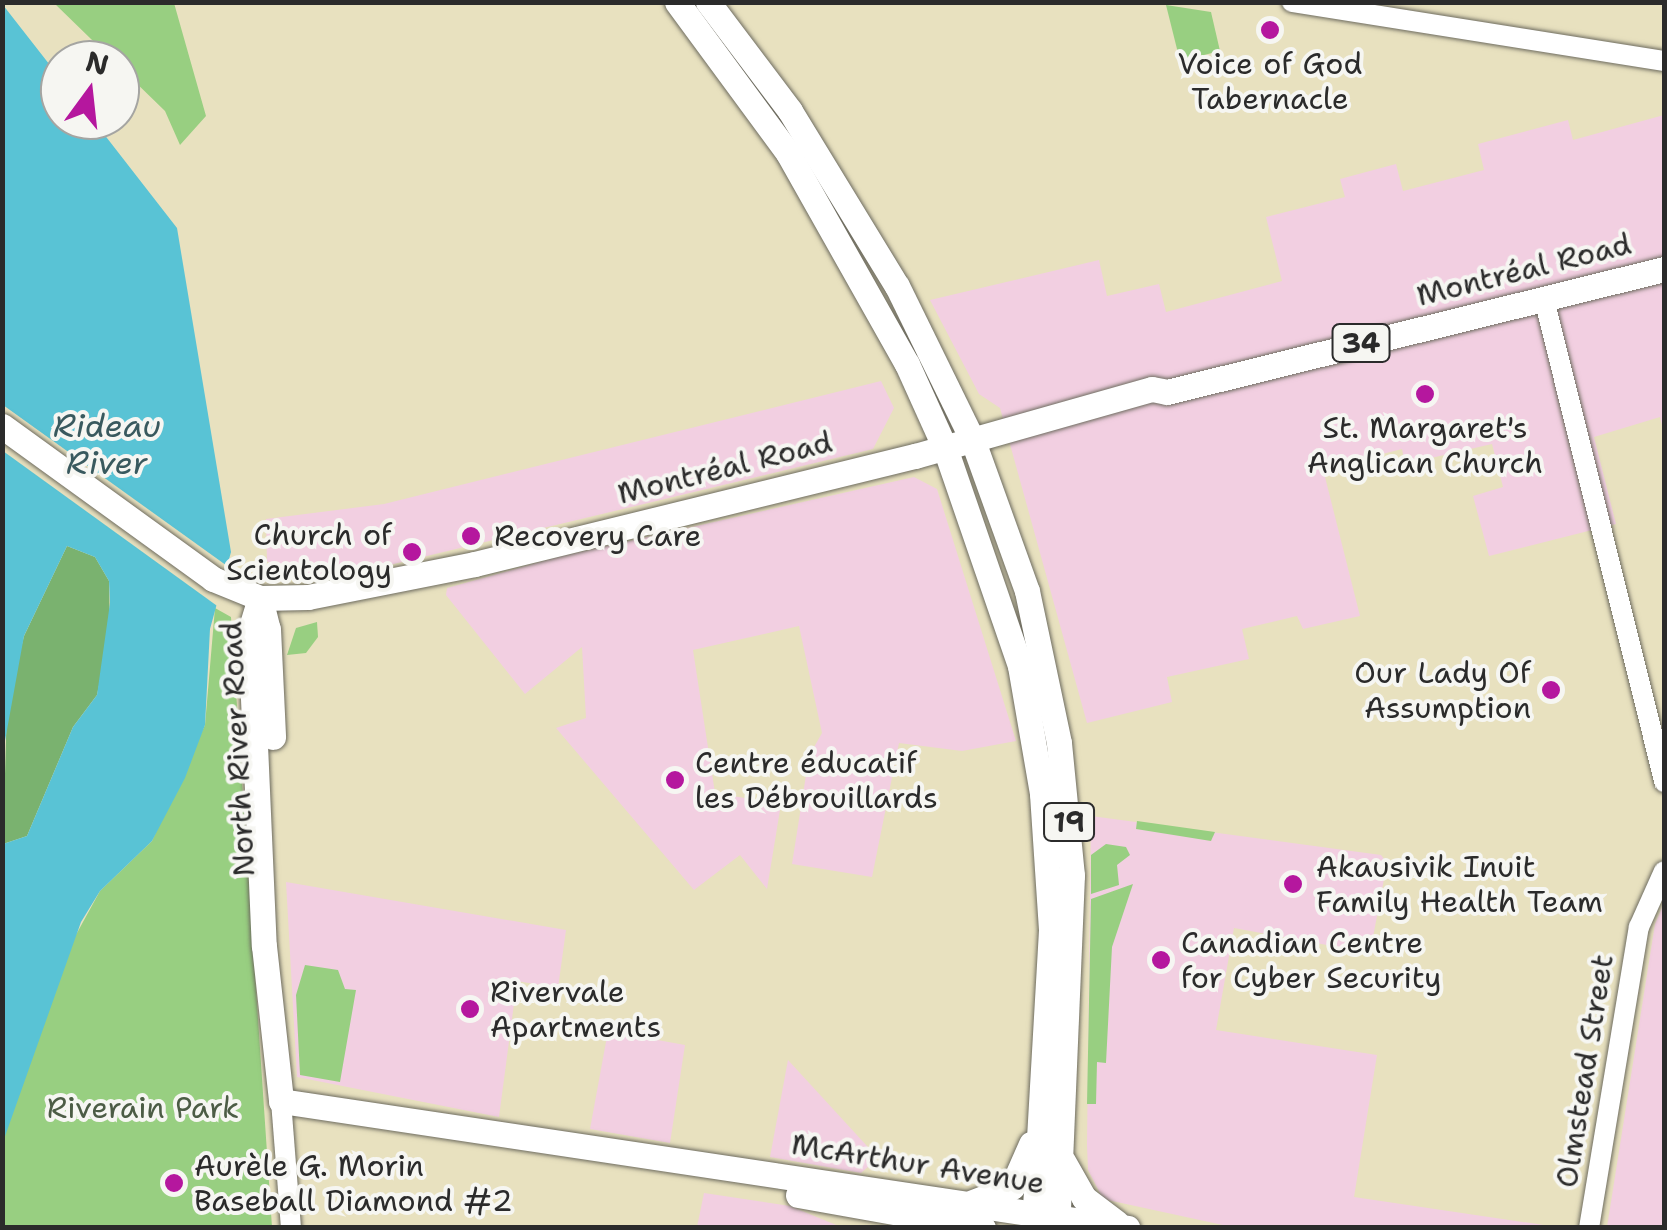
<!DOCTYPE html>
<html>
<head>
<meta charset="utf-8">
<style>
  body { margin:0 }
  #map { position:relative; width:1667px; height:1230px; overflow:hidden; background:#e8e1bf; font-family:"Shantell Sans",sans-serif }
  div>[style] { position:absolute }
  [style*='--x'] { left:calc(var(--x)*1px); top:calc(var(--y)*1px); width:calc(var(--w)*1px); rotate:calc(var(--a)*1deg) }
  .built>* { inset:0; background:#f2cfe1 }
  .green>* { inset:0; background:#98cf81 }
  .forest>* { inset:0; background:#7ab26f }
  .water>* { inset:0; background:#59c3d5 }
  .pier>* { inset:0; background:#e8e1bf }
  .roads { filter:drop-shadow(0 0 2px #6d6b5f) drop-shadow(0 0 2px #6d6b5f) }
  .minor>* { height:20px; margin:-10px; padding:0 10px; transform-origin:10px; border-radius:10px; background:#fff }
  .major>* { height:25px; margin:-12.5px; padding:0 12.5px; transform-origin:12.5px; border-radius:12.5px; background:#fff }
  .dots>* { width:28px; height:28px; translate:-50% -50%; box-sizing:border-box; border:5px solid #f6f6f2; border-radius:50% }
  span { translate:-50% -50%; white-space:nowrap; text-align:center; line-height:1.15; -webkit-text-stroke:8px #f6f6f2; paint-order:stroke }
  .shield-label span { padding:2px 8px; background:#f6f6f2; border:2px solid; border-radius:8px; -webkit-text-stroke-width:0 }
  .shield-label { font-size:28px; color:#2b2b2b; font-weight:700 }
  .poi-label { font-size:30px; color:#2b2b2b }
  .right { translate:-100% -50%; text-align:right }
  .left { translate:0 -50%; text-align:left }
  .street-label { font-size:30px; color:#2b2b2b }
  .park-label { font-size:30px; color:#4c5c45 }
  .water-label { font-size:32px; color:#39595e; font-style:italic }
  .frame { position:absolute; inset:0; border:5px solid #2b2b2b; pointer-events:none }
  .north { position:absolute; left:40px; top:40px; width:100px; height:100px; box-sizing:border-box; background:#f6f6f2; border:2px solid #a5a5a2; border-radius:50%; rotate:15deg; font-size:28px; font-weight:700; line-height:40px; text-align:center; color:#2b2b2b }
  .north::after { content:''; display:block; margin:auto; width:35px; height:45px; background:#b5179e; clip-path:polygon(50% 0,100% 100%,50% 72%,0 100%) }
</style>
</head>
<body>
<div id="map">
  <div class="built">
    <div style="clip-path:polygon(1664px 115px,1664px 433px,1660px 417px,1594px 437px,1616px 524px,1489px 556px,1473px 496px,1503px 487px,1492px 444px,1405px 464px,1402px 449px,1323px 469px,1360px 616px,1303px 629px,1297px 616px,1242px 629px,1249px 659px,1167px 677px,1172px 702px,1087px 723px,1000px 408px,979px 394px,930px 300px,1099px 260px,1107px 296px,1159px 284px,1166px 312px,1282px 281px,1266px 217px,1345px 197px,1340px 179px,1396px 164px,1403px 191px,1484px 170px,1478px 144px,1568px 120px,1573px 140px)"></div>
    <div style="clip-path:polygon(881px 381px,894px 408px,873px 449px,348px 575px,287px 579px,267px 561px,266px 519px,384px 504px)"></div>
    <div style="clip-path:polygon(914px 477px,937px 489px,1016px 741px,962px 751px,899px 743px,872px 877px,792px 864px,809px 756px,822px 733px,799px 626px,693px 650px,715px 793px,781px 804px,767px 889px,740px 855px,694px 890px,556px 728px,586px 718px,582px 647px,525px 694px,446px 595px,447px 588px,558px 557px)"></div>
    <div style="clip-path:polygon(1091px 816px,1381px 855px,1387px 863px,1370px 953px,1234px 928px,1216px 1030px,1377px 1055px,1354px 1197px,1557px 1227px,1232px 1227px,1103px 1199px,1088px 1170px,1087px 1145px)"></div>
    <div style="clip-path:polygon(286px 882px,566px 930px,558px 988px,517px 981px,499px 1117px,297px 1077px)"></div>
    <div style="clip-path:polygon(1664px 903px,1664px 1227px,1607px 1227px,1655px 924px)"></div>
    <div style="clip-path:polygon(608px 1031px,685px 1045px,670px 1143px,590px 1129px)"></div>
    <div style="clip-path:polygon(788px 1060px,878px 1158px,861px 1173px,770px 1157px)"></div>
    <div style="clip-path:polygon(704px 1193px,790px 1206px,841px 1227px,697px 1227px)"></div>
  </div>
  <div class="green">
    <div style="clip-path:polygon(54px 3px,174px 3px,206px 116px,180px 145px,165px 111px)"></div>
    <div style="clip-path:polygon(1166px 5px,1211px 12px,1220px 51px,1180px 61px)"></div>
    <div style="clip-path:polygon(215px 608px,231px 617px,272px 1227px,3px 1227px,2px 1142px,72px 942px,100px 891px,152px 841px,205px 725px)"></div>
    <div style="clip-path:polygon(317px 622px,318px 637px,306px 653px,287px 655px,296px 628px)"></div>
    <div style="clip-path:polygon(1137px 821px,1215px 832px,1211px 841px,1136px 829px)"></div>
    <div style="clip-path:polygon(1106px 844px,1126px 847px,1130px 855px,1117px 865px,1119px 885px,1091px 894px,1091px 855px)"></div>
    <div style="clip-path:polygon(1133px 884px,1112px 947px,1106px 1063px,1097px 1062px,1096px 1104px,1087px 1104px,1091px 899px)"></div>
    <div style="clip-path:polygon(305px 965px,338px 970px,345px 989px,356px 990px,340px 1082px,300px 1075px,296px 995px)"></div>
  </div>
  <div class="forest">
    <div style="clip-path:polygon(67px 546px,95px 557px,109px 581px,110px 631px,97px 695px,73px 727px,27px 836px,3px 844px,7px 704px,24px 636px)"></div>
  </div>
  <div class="water">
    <div style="clip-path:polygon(3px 5px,60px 78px,60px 120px,93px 120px,177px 228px,231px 552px,210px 629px,205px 725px,185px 778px,152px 841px,100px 891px,81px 922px,3px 1142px,3px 844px,27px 836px,73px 727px,97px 695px,110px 603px,109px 581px,95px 557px,67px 546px,24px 636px,3px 752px)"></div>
  </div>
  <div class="pier">
    <div style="clip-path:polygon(3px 405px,230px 568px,220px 608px,3px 451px)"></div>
  </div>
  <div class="roads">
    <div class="minor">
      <div style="--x:1292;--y:2;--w:377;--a:9"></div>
      <div style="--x:1544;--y:299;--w:498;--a:76"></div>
      <div style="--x:281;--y:1101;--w:127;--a:85.5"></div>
      <div style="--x:1589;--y:1228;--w:305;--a:-80.6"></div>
      <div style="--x:1639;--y:927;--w:61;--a:-65.9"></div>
    </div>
    <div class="major">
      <div style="--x:677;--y:2;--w:187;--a:53.7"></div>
      <div style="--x:788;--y:153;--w:242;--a:60.6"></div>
      <div style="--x:907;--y:364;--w:92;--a:65.7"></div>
      <div style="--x:945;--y:448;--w:231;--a:71"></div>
      <div style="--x:1020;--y:666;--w:130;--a:80.2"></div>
      <div style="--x:1042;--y:794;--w:136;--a:86.2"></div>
      <div style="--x:1051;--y:930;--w:298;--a:93.3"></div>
      <div style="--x:708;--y:2;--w:136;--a:53"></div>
      <div style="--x:790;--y:111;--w:205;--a:58.6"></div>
      <div style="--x:897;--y:286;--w:173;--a:63.9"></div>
      <div style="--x:973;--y:441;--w:159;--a:70.2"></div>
      <div style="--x:1027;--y:591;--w:155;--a:78.1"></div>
      <div style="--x:1059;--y:743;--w:133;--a:84.4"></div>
      <div style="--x:1072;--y:875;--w:353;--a:92.4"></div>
      <div style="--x:2;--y:426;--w:261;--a:35.9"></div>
      <div style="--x:213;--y:579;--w:51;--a:22"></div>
      <div style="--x:260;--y:598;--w:48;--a:-1.2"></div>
      <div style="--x:308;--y:597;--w:170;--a:-11.2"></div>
      <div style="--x:475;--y:564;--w:453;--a:-13.8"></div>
      <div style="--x:915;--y:456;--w:246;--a:-15.8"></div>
      <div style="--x:1152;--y:389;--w:15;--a:11"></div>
      <div style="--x:1167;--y:392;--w:512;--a:-13.9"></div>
      <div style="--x:260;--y:598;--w:34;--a:107"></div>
      <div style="--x:250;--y:630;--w:316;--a:87.5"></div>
      <div style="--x:264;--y:946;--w:156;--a:83.7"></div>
      <div style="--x:260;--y:598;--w:32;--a:76"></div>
      <div style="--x:268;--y:629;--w:108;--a:87.3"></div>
      <div style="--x:281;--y:1101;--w:856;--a:8.53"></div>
      <div style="--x:1063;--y:1161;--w:43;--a:60.4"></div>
      <div style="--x:1084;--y:1198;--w:41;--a:37.1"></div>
      <div style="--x:798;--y:1195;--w:188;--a:10.1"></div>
      <div style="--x:973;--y:1202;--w:42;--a:-21"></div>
      <div style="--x:1012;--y:1187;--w:47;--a:-66.2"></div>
    </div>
  </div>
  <div class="dots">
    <div style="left:1270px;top:30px;background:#b5179e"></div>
    <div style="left:1425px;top:394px;background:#b5179e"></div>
    <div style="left:471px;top:536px;background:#b5179e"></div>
    <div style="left:412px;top:552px;background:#b5179e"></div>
    <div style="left:1551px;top:690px;background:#b5179e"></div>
    <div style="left:675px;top:780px;background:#b5179e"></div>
    <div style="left:1293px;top:884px;background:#b5179e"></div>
    <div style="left:1161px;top:960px;background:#b5179e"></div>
    <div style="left:470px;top:1009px;background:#b5179e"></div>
    <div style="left:174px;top:1183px;background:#b5179e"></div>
  </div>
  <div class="shield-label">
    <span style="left:1361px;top:343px">34</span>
    <span style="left:1069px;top:822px">19</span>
  </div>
  <div class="poi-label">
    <span style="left:1270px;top:81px">Voice of God<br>Tabernacle</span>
    <span style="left:1425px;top:445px">St. Margaret's<br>Anglican Church</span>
    <span class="right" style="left:392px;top:552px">Church of<br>Scientology</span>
    <span class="left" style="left:494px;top:536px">Recovery Care</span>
    <span class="right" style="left:1531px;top:690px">Our Lady Of<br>Assumption</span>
    <span class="left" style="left:695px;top:780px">Centre éducatif<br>les Débrouillards</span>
    <span class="left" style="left:1316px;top:884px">Akausivik Inuit<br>Family Health Team</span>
    <span class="left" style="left:1181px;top:960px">Canadian Centre<br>for Cyber Security</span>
    <span class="left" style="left:490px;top:1009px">Rivervale<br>Apartments</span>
    <span class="left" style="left:194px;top:1183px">Aurèle G. Morin<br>Baseball Diamond #2</span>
  </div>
  <div class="street-label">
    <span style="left:1524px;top:270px;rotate:-14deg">Montréal Road</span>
    <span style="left:725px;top:468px;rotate:-14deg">Montréal Road</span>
    <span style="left:238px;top:749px;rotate:-93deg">North River Road</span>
    <span style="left:1585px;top:1071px;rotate:-81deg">Olmstead Street</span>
    <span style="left:918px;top:1164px;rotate:9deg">McArthur Avenue</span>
  </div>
  <div class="park-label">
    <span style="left:143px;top:1108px">Riverain Park</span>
  </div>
  <div class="water-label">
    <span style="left:107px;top:445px">Rideau<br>River</span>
  </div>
  <div class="frame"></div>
  <div class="north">N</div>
</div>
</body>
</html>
